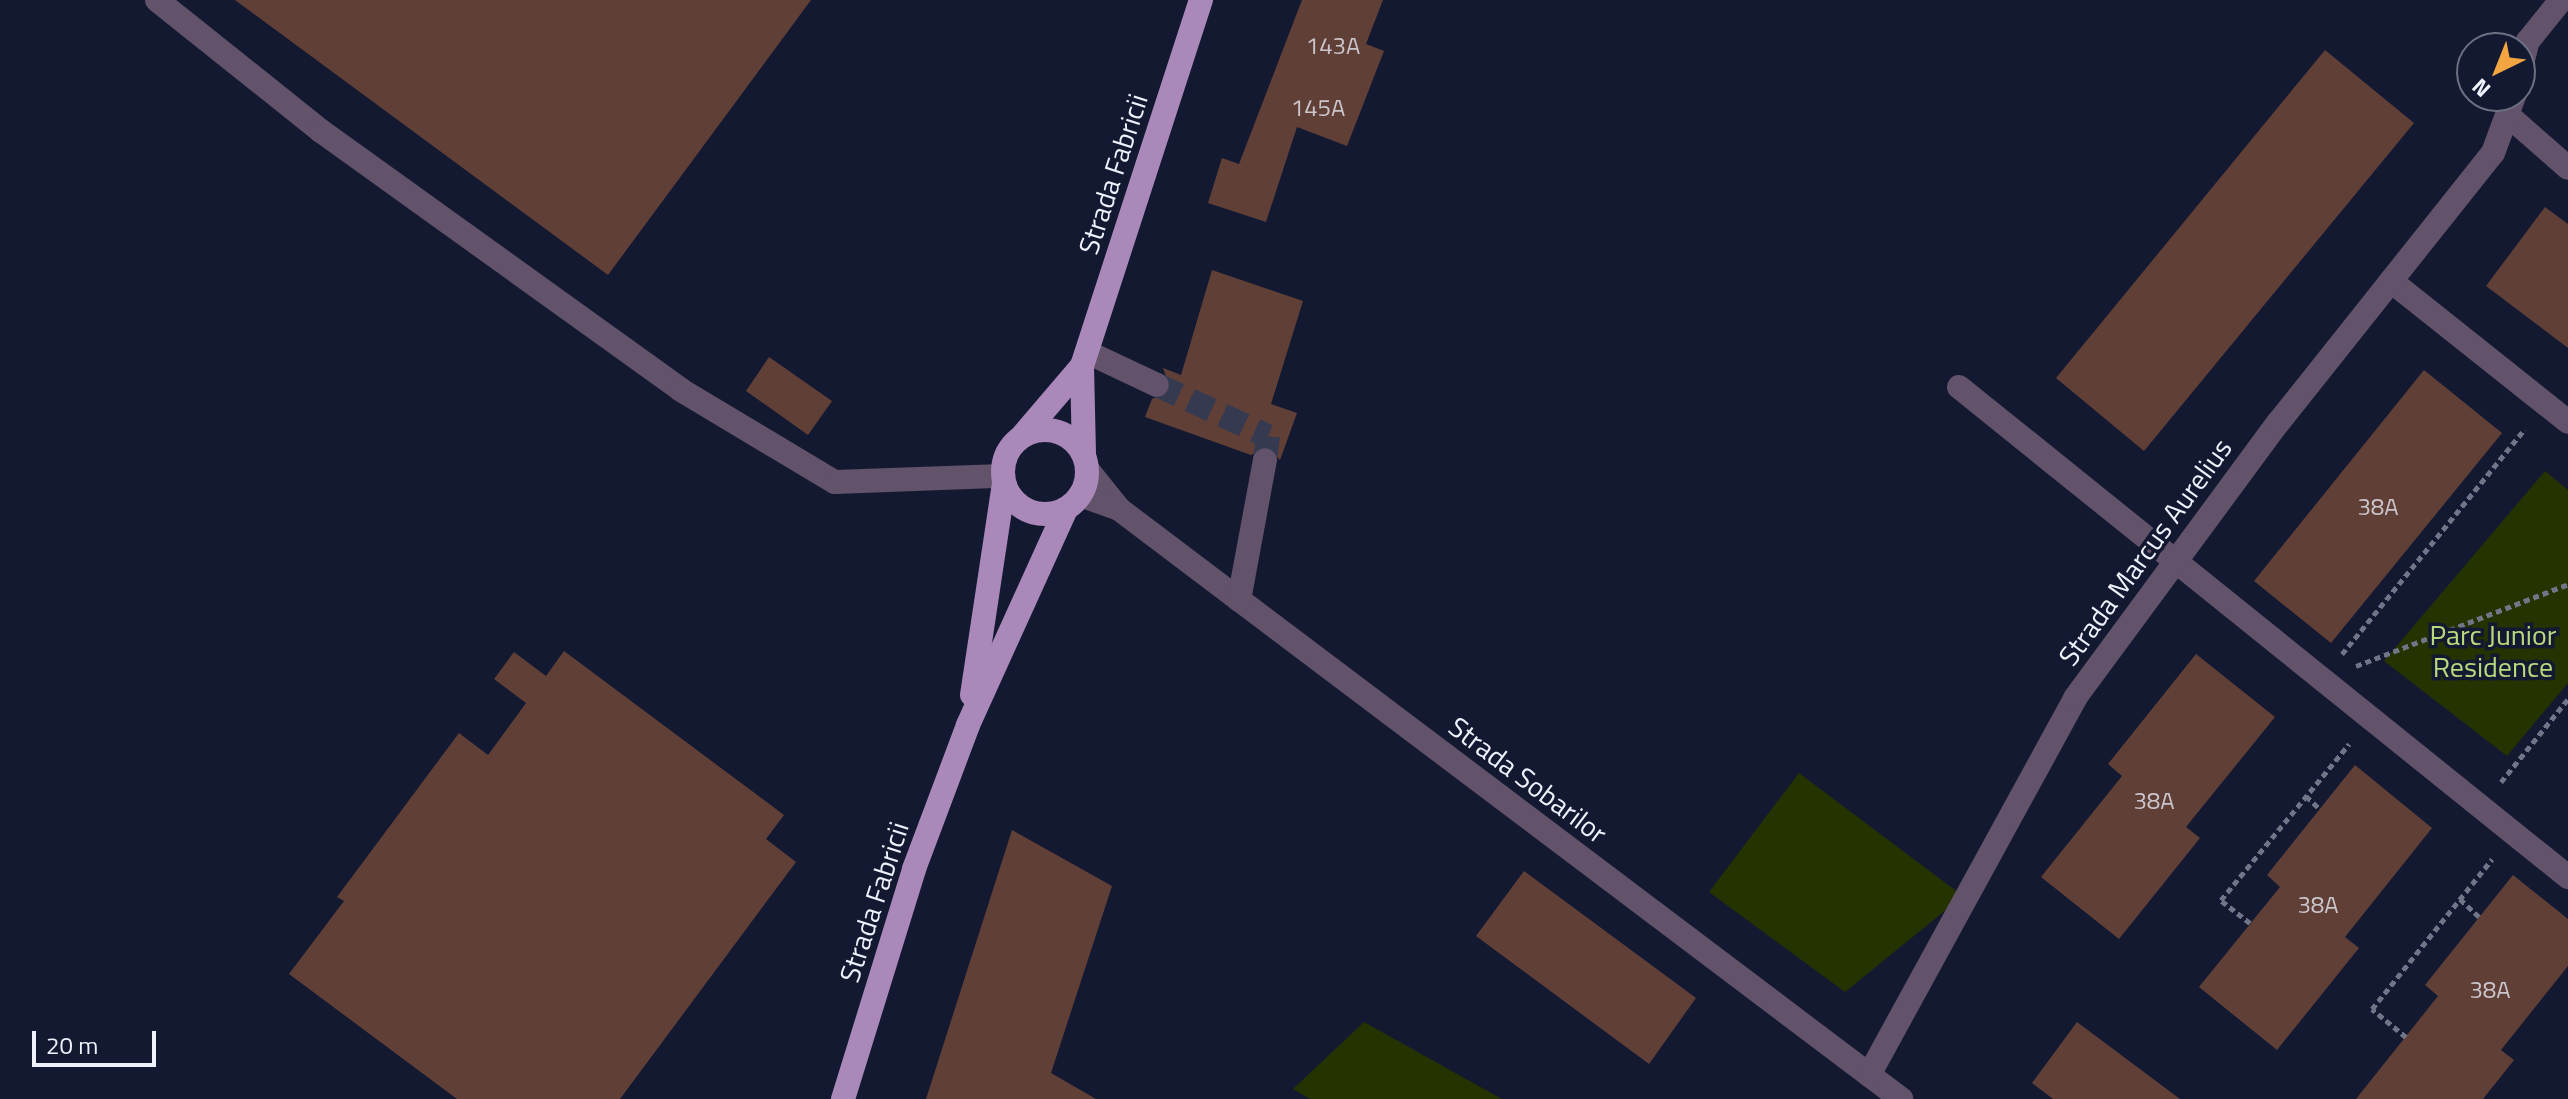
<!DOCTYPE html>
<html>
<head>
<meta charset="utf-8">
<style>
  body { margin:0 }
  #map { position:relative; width:2568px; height:1099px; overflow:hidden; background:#141932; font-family:"Titillium Web",sans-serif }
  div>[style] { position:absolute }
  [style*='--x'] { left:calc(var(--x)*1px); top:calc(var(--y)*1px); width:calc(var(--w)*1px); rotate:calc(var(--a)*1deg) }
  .green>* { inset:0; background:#253300 }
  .building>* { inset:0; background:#603f37 }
  .minor-tunnel>* { height:24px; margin-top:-12px; transform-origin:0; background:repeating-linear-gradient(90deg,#353a50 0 24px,transparent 0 36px) }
  .path>* { height:5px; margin-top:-2.5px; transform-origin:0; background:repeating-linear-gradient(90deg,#717588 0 6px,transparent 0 10px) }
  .minor>* { height:24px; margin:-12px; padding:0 12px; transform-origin:12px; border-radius:12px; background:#62526a }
  .major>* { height:24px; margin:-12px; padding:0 12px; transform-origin:12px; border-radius:12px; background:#aa89ba }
  .major>.ring { margin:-12px; padding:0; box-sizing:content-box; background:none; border:24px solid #aa89ba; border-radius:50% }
  span { translate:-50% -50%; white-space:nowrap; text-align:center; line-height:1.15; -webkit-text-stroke:7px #141932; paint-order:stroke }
  .number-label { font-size:24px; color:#cbc5cc }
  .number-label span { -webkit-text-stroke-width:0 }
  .street-label { font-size:28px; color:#eff2fd }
  .park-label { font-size:28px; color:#b9d97d }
  .north { position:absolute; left:2456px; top:32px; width:80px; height:80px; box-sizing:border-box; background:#141932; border:2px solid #6c7083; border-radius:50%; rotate:223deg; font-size:22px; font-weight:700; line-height:32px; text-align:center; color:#eff2fd }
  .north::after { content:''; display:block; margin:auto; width:28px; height:36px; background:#f2a541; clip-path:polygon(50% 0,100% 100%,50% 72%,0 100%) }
  .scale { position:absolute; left:32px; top:1031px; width:124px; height:36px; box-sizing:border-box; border:4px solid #eff2fd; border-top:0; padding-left:10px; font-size:24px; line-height:28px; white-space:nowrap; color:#eff2fd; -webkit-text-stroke:6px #141932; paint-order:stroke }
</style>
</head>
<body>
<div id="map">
  <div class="green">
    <div style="clip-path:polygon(2545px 471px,2568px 490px,2568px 683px,2507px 756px,2384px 661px)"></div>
    <div style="clip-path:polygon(1799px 773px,1963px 896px,1845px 992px,1709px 892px)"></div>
    <div style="clip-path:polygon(1364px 1022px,1502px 1099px,1310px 1099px,1293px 1089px)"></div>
  </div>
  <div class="building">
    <div style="clip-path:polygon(235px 0,811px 0,608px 275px)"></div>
    <div style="clip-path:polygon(1302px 0,1383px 0,1366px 44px,1384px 51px,1347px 146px,1297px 127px,1266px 222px,1208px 203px,1222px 158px,1239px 164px)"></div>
    <div style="clip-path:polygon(2325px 50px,2414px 123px,2144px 451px,2056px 378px)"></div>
    <div style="clip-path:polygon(2545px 207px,2568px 224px,2568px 348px,2486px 286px)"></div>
    <div style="clip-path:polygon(1212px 270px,1303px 301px,1271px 404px,1297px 413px,1280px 460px,1268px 446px,1251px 455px,1145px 417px,1152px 399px,1171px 391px,1163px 368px,1181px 375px)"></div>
    <div style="clip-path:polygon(769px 357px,832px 401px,808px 435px,746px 391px)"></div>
    <div style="clip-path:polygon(2424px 370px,2502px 433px,2331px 643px,2254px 581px)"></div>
    <div style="clip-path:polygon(564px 651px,784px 815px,766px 839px,796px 862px,620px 1099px,457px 1099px,289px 974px,344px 901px,337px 897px,459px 733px,488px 755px,526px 703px,494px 679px,514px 652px,546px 676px)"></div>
    <div style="clip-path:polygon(2196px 654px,2275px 717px,2186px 827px,2200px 838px,2119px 939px,2041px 877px,2122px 776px,2108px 764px)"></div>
    <div style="clip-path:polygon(2355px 765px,2432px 828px,2345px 937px,2359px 948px,2277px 1050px,2199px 987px,2280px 887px,2267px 875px)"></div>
    <div style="clip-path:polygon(1012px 830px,1112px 886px,1051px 1073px,1096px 1099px,926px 1099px)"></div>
    <div style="clip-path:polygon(1524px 871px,1696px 998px,1649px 1064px,1476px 936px)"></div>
    <div style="clip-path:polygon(2513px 875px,2568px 919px,2568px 966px,2501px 1050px,2514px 1060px,2483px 1099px,2356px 1099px,2438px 996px,2425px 985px)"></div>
    <div style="clip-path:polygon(2077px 1022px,2180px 1099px,2053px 1099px,2032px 1083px)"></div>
  </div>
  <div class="minor-tunnel">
    <div style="--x:1157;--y:385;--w:122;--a:24.7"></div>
    <div style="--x:1268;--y:436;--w:24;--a:97"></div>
  </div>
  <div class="path">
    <div style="--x:2342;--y:654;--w:290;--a:-50.9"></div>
    <div style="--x:2356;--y:666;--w:227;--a:-21.1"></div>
    <div style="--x:2501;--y:782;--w:107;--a:-51.1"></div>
    <div style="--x:2306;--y:796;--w:19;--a:43"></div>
    <div style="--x:2460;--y:899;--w:26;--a:43"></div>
    <div style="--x:2250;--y:923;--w:37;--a:-142"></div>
    <div style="--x:2221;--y:900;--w:202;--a:-50.6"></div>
    <div style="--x:2406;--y:1037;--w:44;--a:-140.5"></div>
    <div style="--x:2372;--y:1009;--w:192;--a:-51.3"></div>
  </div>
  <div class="minor">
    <div style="--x:157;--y:0;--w:210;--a:38.6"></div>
    <div style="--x:321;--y:131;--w:443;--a:35.7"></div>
    <div style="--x:681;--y:390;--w:179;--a:30.9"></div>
    <div style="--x:835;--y:482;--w:167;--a:-2.1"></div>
    <div style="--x:2520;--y:72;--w:32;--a:-76"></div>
    <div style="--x:2528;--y:41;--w:53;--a:-51.2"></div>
    <div style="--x:2510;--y:117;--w:77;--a:41.3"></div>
    <div style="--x:2391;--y:281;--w:226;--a:38.5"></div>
    <div style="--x:1087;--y:352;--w:77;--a:25.2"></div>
    <div style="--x:1959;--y:387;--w:782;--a:38.82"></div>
    <div style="--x:1087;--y:469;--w:51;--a:51.3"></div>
    <div style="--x:1119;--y:509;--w:980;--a:37.03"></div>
    <div style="--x:1080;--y:495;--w:41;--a:19.7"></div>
    <div style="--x:1239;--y:600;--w:142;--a:-79.5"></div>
    <div style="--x:1869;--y:1075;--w:430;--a:-61.3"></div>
    <div style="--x:2075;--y:698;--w:342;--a:-53.6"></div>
    <div style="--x:2278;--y:423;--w:345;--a:-51.5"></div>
    <div style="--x:2493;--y:153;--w:61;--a:-69.8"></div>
  </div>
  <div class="major">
    <div style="--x:1082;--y:366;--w:89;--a:88.7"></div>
    <div class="ring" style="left:1003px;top:430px;width:60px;height:60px"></div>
    <div style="--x:1023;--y:435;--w:91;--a:-49.5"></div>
    <div style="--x:1082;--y:366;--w:385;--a:-72"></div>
    <div style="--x:972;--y:695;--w:213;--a:-81.4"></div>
    <div style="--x:843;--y:1099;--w:241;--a:-72.8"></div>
    <div style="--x:914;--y:869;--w:154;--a:-69.4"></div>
    <div style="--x:968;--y:725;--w:237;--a:-65.6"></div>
  </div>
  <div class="number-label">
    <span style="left:1333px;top:46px">143A</span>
    <span style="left:1318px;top:108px">145A</span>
    <span style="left:2378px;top:507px">38A</span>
    <span style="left:2154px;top:801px">38A</span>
    <span style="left:2318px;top:905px">38A</span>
    <span style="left:2490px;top:990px">38A</span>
  </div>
  <div class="street-label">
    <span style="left:1113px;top:174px;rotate:-72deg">Strada Fabricii</span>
    <span style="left:2145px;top:552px;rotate:-54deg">Strada Marcus Aurelius</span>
    <span style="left:1528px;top:780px;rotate:37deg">Strada Sobarilor</span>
    <span style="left:874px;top:902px;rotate:-72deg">Strada Fabricii</span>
  </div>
  <div class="park-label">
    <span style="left:2493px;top:651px">Parc Junior<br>Residence</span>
  </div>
  <div class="north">N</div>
  <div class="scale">20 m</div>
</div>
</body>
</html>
